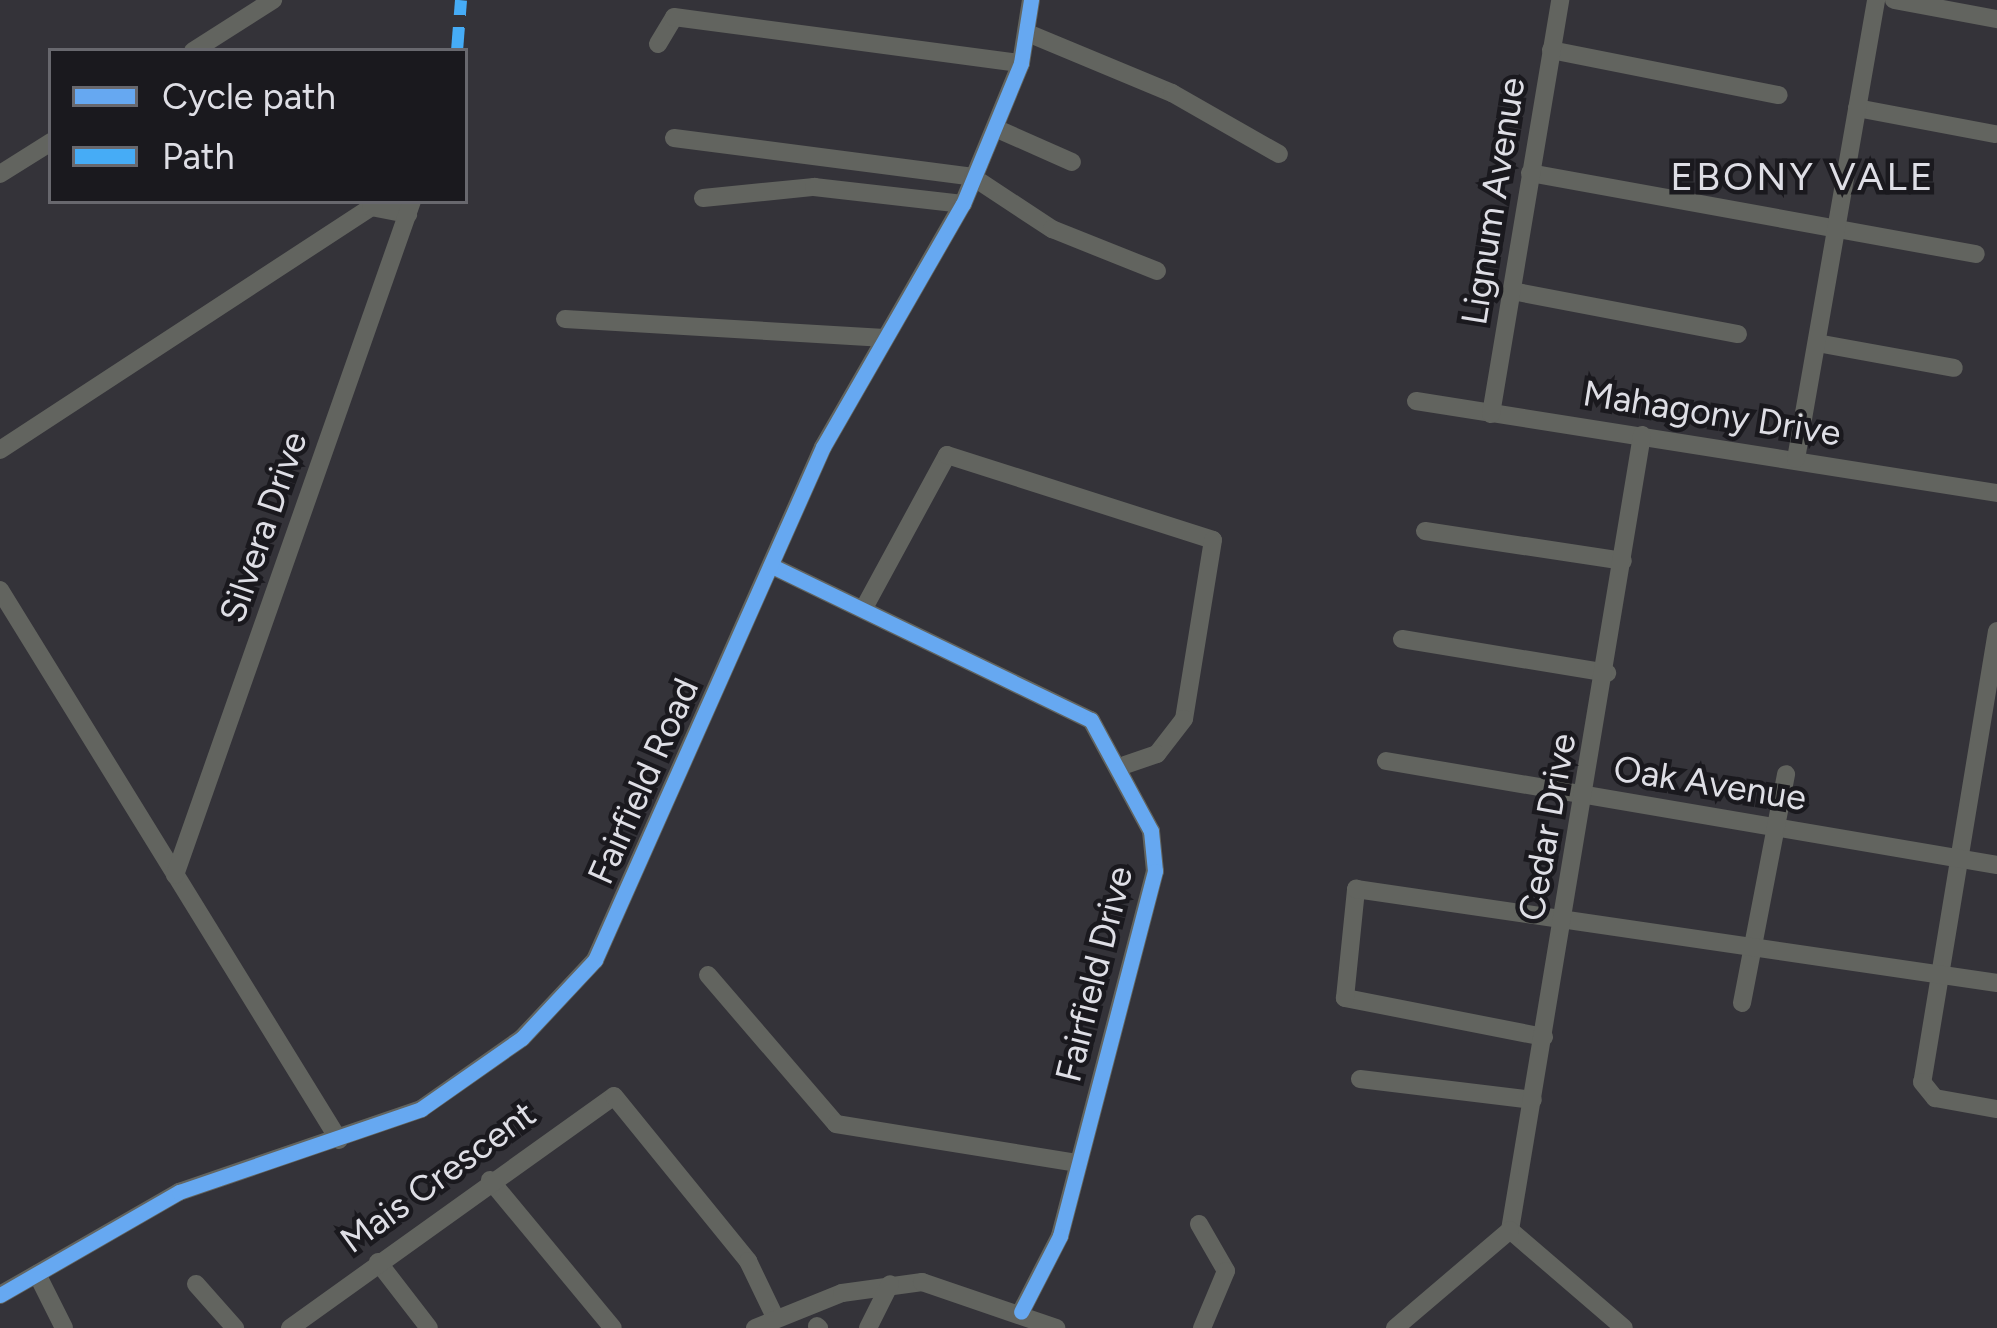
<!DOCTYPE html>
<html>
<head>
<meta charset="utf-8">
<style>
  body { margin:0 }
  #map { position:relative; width:1997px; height:1328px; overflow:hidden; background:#343339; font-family:Figtree,sans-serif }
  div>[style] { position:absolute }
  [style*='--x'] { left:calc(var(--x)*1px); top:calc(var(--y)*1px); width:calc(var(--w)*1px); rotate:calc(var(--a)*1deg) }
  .minor>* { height:18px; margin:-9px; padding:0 9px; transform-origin:9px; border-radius:9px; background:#62645f }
  .quiet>* { height:12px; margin-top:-6px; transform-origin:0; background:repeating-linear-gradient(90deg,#46acf6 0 24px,transparent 0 36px) }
  .cycleway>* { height:15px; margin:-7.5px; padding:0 7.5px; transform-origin:7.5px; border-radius:7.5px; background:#66a8f1 }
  span { translate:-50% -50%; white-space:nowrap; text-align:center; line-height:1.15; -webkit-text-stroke:9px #1a191e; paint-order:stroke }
  .street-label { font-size:36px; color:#dedee5 }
  .neighbourhood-label { font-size:39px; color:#dedee5; letter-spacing:3px }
  .legend { position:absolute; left:48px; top:48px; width:420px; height:156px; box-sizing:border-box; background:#1a191e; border:3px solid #68686e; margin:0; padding:15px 21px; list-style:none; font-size:36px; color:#dedee5 }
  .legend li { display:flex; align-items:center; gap:24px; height:60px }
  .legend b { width:60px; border:3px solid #68686e }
</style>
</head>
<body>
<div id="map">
  <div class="minor">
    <div style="--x:1894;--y:0;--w:105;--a:10.5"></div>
    <div style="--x:1030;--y:34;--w:154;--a:22.6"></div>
    <div style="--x:1172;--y:93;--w:123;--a:29.7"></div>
    <div style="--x:658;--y:44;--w:31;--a:-59"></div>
    <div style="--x:674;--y:17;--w:350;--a:7.6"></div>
    <div style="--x:1551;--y:50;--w:232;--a:11.2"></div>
    <div style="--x:193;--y:51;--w:95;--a:-32.5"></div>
    <div style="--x:1857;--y:108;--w:140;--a:10.7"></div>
    <div style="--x:995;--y:128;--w:84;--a:23.8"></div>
    <div style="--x:674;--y:138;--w:302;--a:7.4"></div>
    <div style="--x:973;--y:177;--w:95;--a:33.4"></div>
    <div style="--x:1052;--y:229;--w:113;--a:21.8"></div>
    <div style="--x:1530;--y:173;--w:453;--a:10.3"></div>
    <div style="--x:0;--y:174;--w:60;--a:-32.1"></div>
    <div style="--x:703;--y:198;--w:112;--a:-5.7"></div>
    <div style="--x:814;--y:187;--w:150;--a:6.5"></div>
    <div style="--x:1512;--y:291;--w:230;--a:10.8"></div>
    <div style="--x:565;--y:319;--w:320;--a:3.4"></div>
    <div style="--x:1817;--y:343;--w:139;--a:10.3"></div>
    <div style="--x:1416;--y:401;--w:588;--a:9"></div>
    <div style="--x:1491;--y:414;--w:420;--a:-80.5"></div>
    <div style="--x:0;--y:450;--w:443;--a:-33.2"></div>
    <div style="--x:371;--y:207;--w:38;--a:11"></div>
    <div style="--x:1796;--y:459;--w:466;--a:-80.1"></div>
    <div style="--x:1425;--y:531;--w:200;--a:8.6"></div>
    <div style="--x:772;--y:566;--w:354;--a:25.8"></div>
    <div style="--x:1091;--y:720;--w:126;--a:61.6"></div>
    <div style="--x:1151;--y:831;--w:40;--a:84.3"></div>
    <div style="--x:1155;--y:871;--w:377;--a:104.6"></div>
    <div style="--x:1060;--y:1236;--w:85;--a:117.2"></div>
    <div style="--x:0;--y:590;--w:646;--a:58.35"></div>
    <div style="--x:864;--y:608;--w:174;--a:-61.5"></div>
    <div style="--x:947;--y:455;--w:279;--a:17.7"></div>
    <div style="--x:1213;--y:540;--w:181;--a:99.2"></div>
    <div style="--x:1184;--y:719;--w:44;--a:127.6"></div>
    <div style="--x:1157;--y:754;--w:34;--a:161"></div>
    <div style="--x:1997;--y:631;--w:457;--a:99.4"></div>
    <div style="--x:1922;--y:1082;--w:21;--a:51"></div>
    <div style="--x:1935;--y:1098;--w:63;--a:10.1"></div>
    <div style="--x:1402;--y:639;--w:208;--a:9.4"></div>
    <div style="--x:1386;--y:761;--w:620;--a:9.66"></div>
    <div style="--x:175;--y:875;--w:714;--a:-70.63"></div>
    <div style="--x:708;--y:975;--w:196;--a:49.3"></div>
    <div style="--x:836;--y:1124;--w:245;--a:9.2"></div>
    <div style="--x:1742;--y:1003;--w:233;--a:-79.1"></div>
    <div style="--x:1544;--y:1037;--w:203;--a:-168.9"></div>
    <div style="--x:1345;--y:998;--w:110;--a:-84.2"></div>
    <div style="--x:1356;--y:889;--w:648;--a:8.34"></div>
    <div style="--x:1360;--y:1079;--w:174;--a:6.9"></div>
    <div style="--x:490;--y:1180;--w:192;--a:50.3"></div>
    <div style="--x:1199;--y:1224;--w:54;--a:60.1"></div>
    <div style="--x:1226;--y:1271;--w:62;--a:112.8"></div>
    <div style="--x:1510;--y:1230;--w:806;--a:-80.57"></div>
    <div style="--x:1510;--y:1230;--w:150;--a:40.7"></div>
    <div style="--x:378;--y:1262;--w:83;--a:52.3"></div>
    <div style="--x:37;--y:1274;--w:60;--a:63.4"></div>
    <div style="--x:196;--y:1284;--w:59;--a:48.4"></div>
    <div style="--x:0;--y:1295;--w:207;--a:-29.9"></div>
    <div style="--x:179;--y:1192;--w:256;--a:-18.9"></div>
    <div style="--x:421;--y:1109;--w:123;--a:-35.1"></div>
    <div style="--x:522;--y:1038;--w:107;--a:-46.9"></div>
    <div style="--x:595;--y:960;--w:561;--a:-66.04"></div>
    <div style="--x:823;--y:447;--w:280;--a:-60.1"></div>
    <div style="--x:963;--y:204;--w:152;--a:-67.6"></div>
    <div style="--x:1021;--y:63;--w:64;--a:-81"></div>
    <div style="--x:817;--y:1326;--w:3;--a:45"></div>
    <div style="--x:290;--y:1328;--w:398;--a:-35.6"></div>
    <div style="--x:614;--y:1096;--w:213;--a:50.9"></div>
    <div style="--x:748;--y:1261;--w:62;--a:64.3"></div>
    <div style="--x:755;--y:1328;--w:94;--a:-21.9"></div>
    <div style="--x:842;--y:1293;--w:81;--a:-7.8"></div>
    <div style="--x:922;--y:1282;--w:142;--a:18.9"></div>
    <div style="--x:868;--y:1328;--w:49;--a:-63.4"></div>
    <div style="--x:1395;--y:1328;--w:151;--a:-40.4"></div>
  </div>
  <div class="quiet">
    <div style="--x:457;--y:51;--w:51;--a:-85.5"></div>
  </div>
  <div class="cycleway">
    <div style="--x:772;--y:566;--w:354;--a:25.8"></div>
    <div style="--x:1091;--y:720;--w:126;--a:61.6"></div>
    <div style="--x:1151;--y:831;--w:40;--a:84.3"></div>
    <div style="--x:1155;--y:871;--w:377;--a:104.6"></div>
    <div style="--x:1060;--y:1236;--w:85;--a:117.2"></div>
    <div style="--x:0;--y:1295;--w:207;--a:-29.9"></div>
    <div style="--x:179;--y:1192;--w:256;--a:-18.9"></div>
    <div style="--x:421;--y:1109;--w:123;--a:-35.1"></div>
    <div style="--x:522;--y:1038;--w:107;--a:-46.9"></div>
    <div style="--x:595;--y:960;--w:561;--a:-66.04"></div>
    <div style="--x:823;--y:447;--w:280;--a:-60.1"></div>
    <div style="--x:963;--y:204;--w:152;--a:-67.6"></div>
    <div style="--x:1021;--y:63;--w:64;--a:-81"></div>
  </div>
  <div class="street-label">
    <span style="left:1493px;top:201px;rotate:-81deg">Lignum Avenue</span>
    <span style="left:1712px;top:413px;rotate:9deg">Mahagony Drive</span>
    <span style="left:263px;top:527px;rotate:-71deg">Silvera Drive</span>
    <span style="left:643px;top:781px;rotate:-66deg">Fairfield Road</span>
    <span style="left:1710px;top:783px;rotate:9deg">Oak Avenue</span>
    <span style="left:1547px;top:827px;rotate:-80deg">Cedar Drive</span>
    <span style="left:1094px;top:974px;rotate:-76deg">Fairfield Drive</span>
    <span style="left:438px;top:1177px;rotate:-36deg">Mais Crescent</span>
  </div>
  <div class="neighbourhood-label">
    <span style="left:1803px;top:177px">EBONY VALE</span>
  </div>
  <ul class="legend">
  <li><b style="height:15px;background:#66a8f1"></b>Cycle path</li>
  <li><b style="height:15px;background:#46acf6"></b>Path</li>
  </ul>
</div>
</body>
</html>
